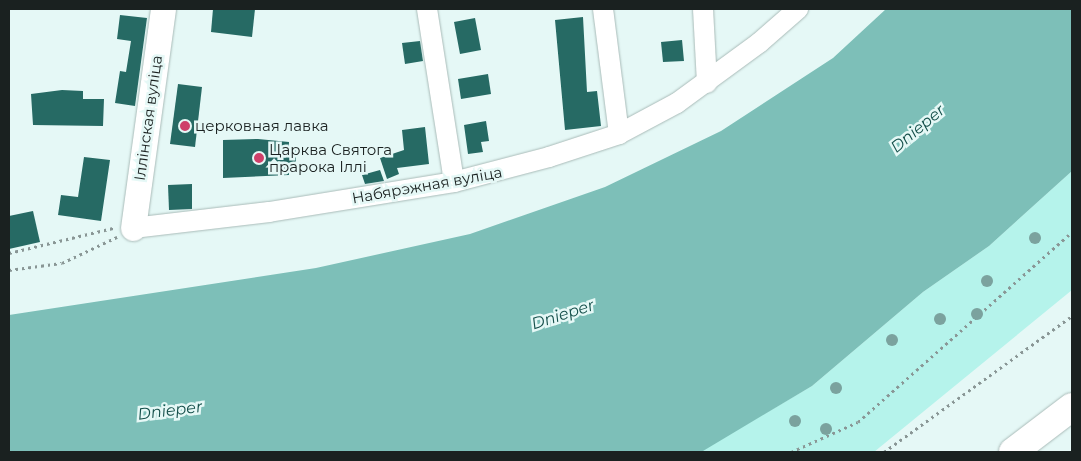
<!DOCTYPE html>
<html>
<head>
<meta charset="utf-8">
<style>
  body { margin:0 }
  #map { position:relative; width:1081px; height:461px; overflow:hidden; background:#e5f8f6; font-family:Montserrat,sans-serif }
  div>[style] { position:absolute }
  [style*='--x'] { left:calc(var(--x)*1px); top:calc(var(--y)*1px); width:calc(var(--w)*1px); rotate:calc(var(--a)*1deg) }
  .green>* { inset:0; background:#b5f3eb }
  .water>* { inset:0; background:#7dbfb8 }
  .building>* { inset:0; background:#266a64 }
  .path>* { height:3px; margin-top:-1.5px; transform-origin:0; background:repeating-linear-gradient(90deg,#899695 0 2.5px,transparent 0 6.5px) }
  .roads { filter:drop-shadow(0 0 1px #a9bbb8) drop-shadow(0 0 1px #a9bbb8) }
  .minor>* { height:20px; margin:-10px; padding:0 10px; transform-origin:10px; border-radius:10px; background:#fff }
  .tertiary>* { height:25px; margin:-12.5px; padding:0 12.5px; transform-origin:12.5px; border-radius:12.5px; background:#fff }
  .primary>* { height:28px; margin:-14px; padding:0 14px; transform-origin:14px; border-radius:14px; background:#fff }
  .trees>* { width:12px; height:12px; margin:-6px; border-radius:50%; background:#7ba29e }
  .dots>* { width:14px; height:14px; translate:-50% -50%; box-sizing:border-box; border:2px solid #e5f8f6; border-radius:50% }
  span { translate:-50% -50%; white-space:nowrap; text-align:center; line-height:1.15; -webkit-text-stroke:5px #e5f8f6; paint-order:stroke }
  .street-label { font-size:15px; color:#1a2120 }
  .poi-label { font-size:15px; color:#1a2120 }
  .left { translate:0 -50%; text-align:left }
  .water-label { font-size:16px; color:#144f4a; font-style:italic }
  .frame { position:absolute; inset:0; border:10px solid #1a2120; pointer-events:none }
</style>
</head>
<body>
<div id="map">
  <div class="green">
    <div style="clip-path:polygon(1072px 171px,1072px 290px,874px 452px,699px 452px,812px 386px,923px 292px,989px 246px)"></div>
  </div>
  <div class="water">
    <div style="clip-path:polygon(886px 9px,1072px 9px,1072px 171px,989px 246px,923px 292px,812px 386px,703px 451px,9px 452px,9px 315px,316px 268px,470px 234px,605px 187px,721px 131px,833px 58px)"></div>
  </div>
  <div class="building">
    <div style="clip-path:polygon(213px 9px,255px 9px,252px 37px,211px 32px)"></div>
    <div style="clip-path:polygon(120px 15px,147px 18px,135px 106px,115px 103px,120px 71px,126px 72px,131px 41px,117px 39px)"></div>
    <div style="clip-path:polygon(583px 17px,587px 92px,597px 91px,601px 126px,565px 130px,555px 20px)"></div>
    <div style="clip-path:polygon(475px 18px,481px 50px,460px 54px,454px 22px)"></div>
    <div style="clip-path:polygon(682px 40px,684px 61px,663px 62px,661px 42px)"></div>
    <div style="clip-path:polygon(420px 41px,423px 61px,405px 64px,402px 43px)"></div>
    <div style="clip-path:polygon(488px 74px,491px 94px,461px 99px,458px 79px)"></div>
    <div style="clip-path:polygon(178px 84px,202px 87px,195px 147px,170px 144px)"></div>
    <div style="clip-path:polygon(62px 90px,83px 91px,83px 99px,104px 99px,103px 126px,33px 125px,31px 94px)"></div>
    <div style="clip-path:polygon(486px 121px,489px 141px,481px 142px,483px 152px,468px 154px,464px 125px)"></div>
    <div style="clip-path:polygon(425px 127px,429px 164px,397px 168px,399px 174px,387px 179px,380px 158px,404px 150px,402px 130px)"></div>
    <div style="clip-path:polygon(258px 139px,289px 142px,289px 149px,296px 149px,296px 167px,289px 167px,289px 175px,223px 178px,223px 140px)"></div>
    <div style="clip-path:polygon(84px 157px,110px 160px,101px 221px,58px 215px,61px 195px,78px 197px)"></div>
    <div style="clip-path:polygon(380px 170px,384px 181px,365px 184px,362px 175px)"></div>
    <div style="clip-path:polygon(192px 184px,192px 209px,169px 210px,168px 185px)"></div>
    <div style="clip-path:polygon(33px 211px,40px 242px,9px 249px,9px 216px)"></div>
  </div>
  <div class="path">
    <div style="--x:9;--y:253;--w:107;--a:-13.5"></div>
    <div style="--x:9;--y:270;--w:53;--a:-7.5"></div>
    <div style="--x:62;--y:263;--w:61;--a:-25.3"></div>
    <div style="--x:791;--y:452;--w:73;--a:-24.1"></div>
    <div style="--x:858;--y:422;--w:286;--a:-41.6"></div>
    <div style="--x:884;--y:452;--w:232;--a:-35.9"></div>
  </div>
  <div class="roads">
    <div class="minor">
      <div style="--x:427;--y:9;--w:175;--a:81.1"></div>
      <div style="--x:603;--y:9;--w:126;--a:82.7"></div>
      <div style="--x:703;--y:9;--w:74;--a:86.9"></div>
      <div style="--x:133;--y:228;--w:137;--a:-6.7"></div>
      <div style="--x:269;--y:212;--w:187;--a:-9.2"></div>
      <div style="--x:454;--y:182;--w:98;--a:-14.7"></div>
      <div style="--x:549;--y:157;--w:74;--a:-18.2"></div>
      <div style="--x:619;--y:134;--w:66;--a:-28.1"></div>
      <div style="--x:677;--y:103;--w:102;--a:-36.2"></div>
      <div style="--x:759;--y:43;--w:52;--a:-41.1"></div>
    </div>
    <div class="tertiary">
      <div style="--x:133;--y:228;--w:221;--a:-82.2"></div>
    </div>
    <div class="primary">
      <div style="--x:1013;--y:452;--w:74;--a:-37.3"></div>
    </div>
  </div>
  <div class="trees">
    <div style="left:1035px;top:238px"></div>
    <div style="left:987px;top:281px"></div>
    <div style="left:977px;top:314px"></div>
    <div style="left:940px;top:319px"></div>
    <div style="left:892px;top:340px"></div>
    <div style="left:836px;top:388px"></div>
    <div style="left:795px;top:421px"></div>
    <div style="left:826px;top:429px"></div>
  </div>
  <div class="dots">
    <div style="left:185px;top:126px;background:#ce406a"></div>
    <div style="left:259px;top:158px;background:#ce406a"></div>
  </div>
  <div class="street-label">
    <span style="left:148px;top:118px;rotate:-82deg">Іллінская вуліца</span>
    <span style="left:427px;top:185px;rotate:-10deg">Набярэжная вуліца</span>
  </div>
  <div class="poi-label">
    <span class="left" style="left:195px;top:126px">церковная лавка</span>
    <span class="left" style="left:269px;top:158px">Царква Святога<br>прарока Іллі</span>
  </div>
  <div class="water-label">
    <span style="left:918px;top:129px;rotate:-40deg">Dnieper</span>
    <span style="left:563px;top:315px;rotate:-18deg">Dnieper</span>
    <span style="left:170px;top:411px;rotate:-7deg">Dnieper</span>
  </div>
  <div class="frame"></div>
</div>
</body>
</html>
